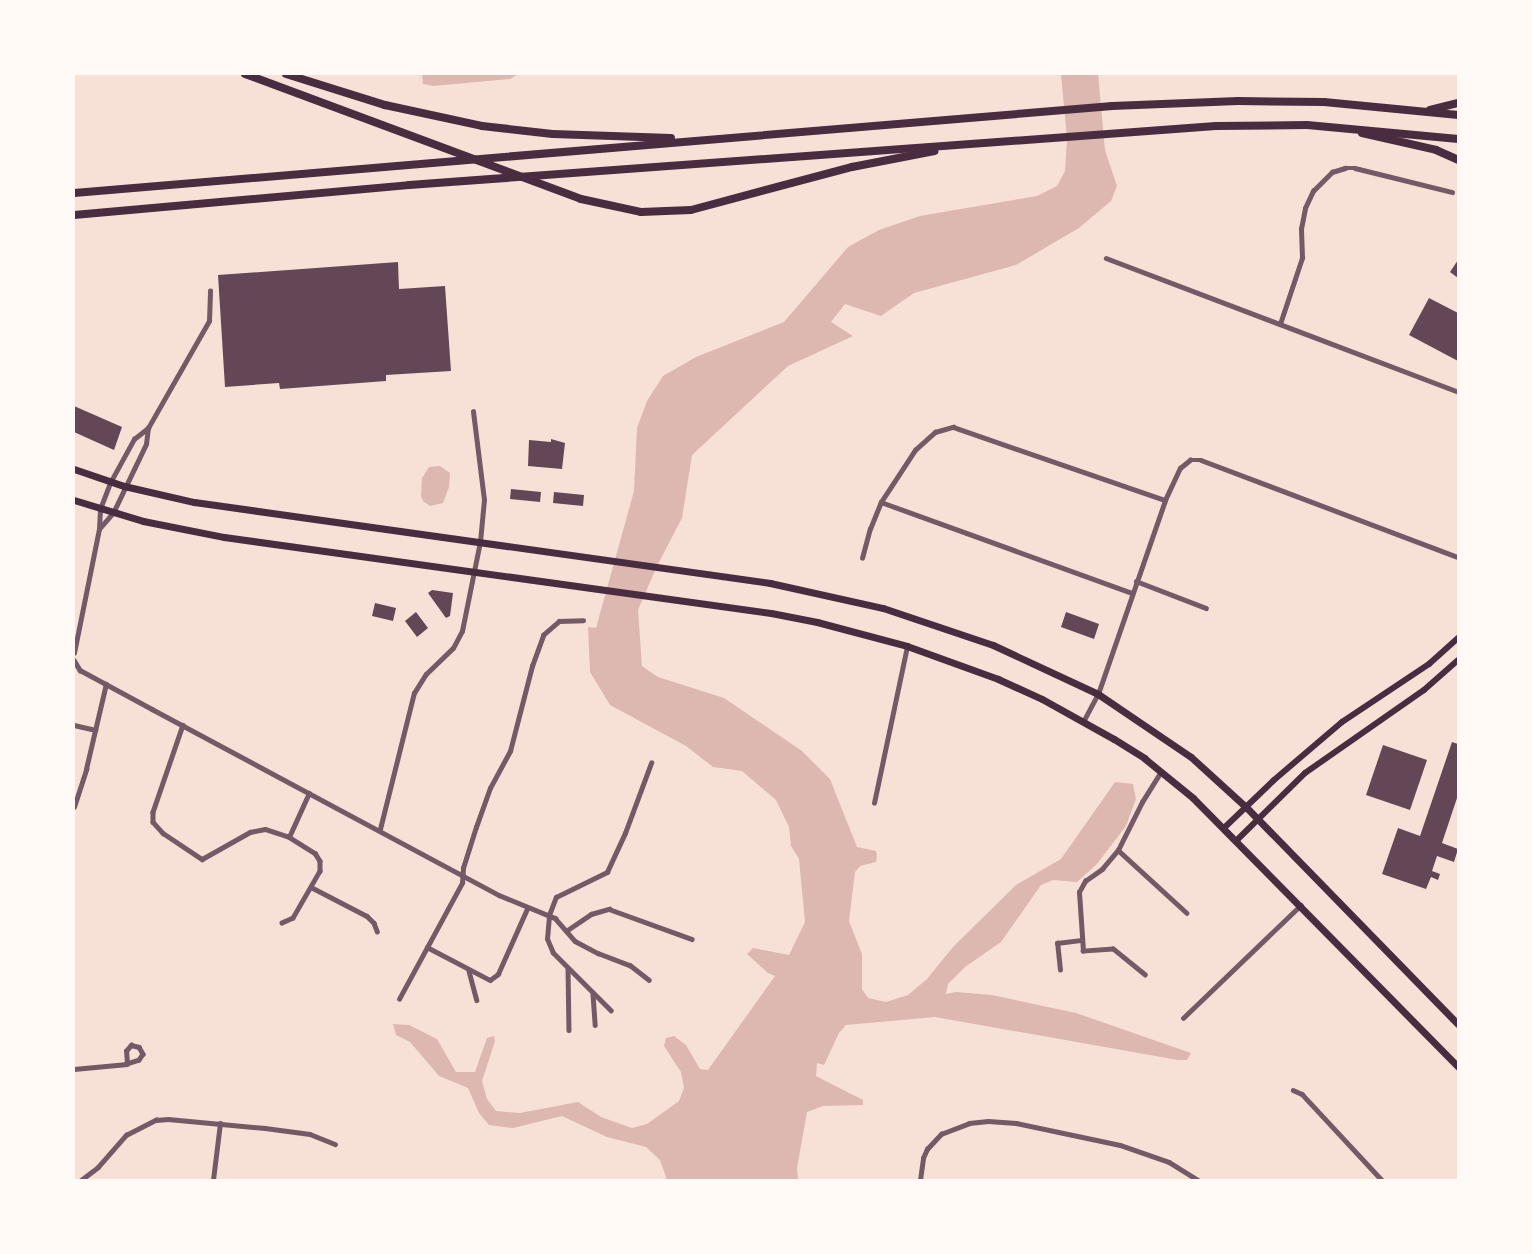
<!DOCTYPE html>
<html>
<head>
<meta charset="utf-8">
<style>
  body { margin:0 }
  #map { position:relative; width:1532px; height:1254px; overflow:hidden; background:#f7e1d7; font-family:"Alegreya Sans",sans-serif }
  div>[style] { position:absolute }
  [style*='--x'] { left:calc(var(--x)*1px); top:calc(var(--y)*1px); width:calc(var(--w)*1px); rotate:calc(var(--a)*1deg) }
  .water>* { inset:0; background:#dcb8b0 }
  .building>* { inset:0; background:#644757 }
  .minor>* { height:4.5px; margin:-2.25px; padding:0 2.25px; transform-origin:2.25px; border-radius:2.25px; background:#755966 }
  .secondary>* { height:6px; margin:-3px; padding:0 3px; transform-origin:3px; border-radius:3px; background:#4a2c40 }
  .primary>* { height:7px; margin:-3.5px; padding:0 3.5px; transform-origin:3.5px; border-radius:3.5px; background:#4a2c40 }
  .motorway>* { height:8px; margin:-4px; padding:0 4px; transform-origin:4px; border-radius:4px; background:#4a2c40 }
  span { translate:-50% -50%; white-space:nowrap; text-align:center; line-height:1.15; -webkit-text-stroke:4.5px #fffaf5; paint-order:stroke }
  .frame { position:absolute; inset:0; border:75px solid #fffaf5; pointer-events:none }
</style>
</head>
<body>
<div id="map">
  <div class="water">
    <div style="clip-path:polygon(422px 74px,518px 74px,510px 79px,433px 86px,423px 84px)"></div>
    <div style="clip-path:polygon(1061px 74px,1098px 74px,1105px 150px,1117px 186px,1111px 201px,1079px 228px,1016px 265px,914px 293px,881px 316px,845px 304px,831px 322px,853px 336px,788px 366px,692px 455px,682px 518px,657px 566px,638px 610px,642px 666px,658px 677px,724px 698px,802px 751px,830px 779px,857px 847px,876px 851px,877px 857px,876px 862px,860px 866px,855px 872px,849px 921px,862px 954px,862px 989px,868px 998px,886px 1002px,908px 995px,927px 979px,953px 947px,1016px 885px,1061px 859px,1115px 782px,1133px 784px,1136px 799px,1126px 826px,1097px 864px,1077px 882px,1053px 880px,1041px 885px,1001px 942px,965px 967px,948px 984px,946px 994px,956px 992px,992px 995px,1076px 1013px,1191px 1053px,1187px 1060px,1178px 1060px,935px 1017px,846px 1025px,839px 1033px,824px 1065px,817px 1063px,816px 1076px,863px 1100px,863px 1105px,823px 1106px,807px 1112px,797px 1168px,798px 1180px,667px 1180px,660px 1160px,646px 1147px,607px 1137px,562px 1116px,513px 1128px,489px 1125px,479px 1113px,468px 1088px,439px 1076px,410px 1042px,396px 1035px,393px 1024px,409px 1025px,437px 1039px,456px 1072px,475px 1072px,487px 1038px,494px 1036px,495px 1041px,482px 1081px,487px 1099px,496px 1111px,520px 1113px,578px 1102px,601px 1117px,632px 1128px,647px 1124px,679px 1101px,684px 1088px,681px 1072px,664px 1046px,666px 1038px,674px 1036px,686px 1045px,700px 1069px,708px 1070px,775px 976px,768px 973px,747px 954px,753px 948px,789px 955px,805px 922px,799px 859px,791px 846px,789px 827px,776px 800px,742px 771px,713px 767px,686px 746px,610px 705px,590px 672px,588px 627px,596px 628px,634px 491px,637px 428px,647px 401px,663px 376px,696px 357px,784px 322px,848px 247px,879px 230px,920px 216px,1037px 196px,1057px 186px,1065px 171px,1067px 139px)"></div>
    <div style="clip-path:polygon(440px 466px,450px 473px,449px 487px,443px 503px,430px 506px,423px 501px,421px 496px,422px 478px,429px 467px)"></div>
  </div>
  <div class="building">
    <div style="clip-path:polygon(1458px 260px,1458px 278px,1450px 272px)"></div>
    <div style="clip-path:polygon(398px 262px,399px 289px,445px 286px,451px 371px,386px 375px,386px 381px,280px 389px,279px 383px,225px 387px,218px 275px)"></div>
    <div style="clip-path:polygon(1429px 298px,1458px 313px,1458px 361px,1409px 335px)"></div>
    <div style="clip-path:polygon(74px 406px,122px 427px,114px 450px,74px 432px)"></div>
    <div style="clip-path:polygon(551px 439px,565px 443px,562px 469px,528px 466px,529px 440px,551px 442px)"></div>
    <div style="clip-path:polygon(511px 489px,541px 492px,540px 502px,510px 499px)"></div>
    <div style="clip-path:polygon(554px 492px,584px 495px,583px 506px,553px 503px)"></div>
    <div style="clip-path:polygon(432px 590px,453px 593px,450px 616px,446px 618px,428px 593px)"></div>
    <div style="clip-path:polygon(375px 603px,396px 608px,393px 621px,372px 616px)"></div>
    <div style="clip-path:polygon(416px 612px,428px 628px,417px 637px,405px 621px)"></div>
    <div style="clip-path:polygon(1066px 612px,1099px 624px,1094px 639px,1061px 627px)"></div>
    <div style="clip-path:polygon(1452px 742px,1458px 744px,1458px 795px,1442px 843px,1458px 849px,1454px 862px,1437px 856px,1432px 871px,1440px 874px,1438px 880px,1431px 877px,1426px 889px,1382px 874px,1398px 828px,1420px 836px)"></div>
    <div style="clip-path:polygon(1383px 745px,1427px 760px,1410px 810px,1366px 795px)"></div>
  </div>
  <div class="minor">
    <div style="--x:1106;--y:258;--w:377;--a:20.8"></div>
    <div style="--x:1280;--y:324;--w:70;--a:-71.6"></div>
    <div style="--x:1302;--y:258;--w:29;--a:-92"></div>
    <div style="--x:1301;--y:229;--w:21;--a:-79"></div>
    <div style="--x:1305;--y:208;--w:19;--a:-65"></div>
    <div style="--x:1313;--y:191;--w:27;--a:-45"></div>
    <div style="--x:1332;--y:172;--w:14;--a:-17"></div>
    <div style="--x:1345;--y:168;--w:10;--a:0"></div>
    <div style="--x:1355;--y:168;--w:100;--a:13.9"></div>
    <div style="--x:881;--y:502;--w:267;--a:19.9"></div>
    <div style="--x:99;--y:529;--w:21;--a:-49"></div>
    <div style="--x:113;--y:513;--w:76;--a:-64.4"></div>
    <div style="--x:146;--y:444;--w:16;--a:-83"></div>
    <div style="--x:148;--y:428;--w:123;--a:-60.3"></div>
    <div style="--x:209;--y:321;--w:30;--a:-88"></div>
    <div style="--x:862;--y:558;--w:30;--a:-75"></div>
    <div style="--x:870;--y:529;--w:29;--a:-68"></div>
    <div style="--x:881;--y:502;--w:62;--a:-56.8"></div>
    <div style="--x:915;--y:450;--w:27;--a:-42"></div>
    <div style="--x:935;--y:432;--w:19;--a:-16"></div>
    <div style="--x:953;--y:427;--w:224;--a:19"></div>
    <div style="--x:1165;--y:500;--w:35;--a:-65"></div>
    <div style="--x:1180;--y:468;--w:13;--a:-39"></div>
    <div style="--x:1190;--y:460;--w:11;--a:0"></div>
    <div style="--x:1201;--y:460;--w:275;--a:20.7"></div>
    <div style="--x:1136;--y:581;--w:75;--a:21.1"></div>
    <div style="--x:74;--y:653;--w:126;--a:-78.6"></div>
    <div style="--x:99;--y:529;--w:20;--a:-87"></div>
    <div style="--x:100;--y:509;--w:30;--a:-69"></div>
    <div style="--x:111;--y:481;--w:48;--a:-61.3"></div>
    <div style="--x:134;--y:439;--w:18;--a:-38"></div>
    <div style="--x:74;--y:660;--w:12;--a:59"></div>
    <div style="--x:80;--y:670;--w:82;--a:28.4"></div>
    <div style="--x:152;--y:709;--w:394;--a:28.2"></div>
    <div style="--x:499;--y:895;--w:61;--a:22.3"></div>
    <div style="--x:555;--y:918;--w:30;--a:49"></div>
    <div style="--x:575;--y:941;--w:26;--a:28"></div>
    <div style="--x:598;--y:953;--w:34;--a:21"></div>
    <div style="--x:630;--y:965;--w:24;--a:38"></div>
    <div style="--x:1084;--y:720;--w:30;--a:-62"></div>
    <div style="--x:1098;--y:694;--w:205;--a:-70.9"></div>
    <div style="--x:74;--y:725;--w:22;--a:13"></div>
    <div style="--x:183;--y:725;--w:92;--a:109"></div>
    <div style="--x:153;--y:812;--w:10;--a:90"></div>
    <div style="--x:153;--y:822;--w:15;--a:48"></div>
    <div style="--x:163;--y:833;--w:47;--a:33.7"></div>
    <div style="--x:202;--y:859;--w:55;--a:-29.4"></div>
    <div style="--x:250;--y:832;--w:15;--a:-11"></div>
    <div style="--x:265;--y:829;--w:25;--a:18"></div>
    <div style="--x:289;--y:837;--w:31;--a:32"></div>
    <div style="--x:315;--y:853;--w:9;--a:58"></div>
    <div style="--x:320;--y:861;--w:10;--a:90"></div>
    <div style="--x:320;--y:871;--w:54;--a:119.9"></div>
    <div style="--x:293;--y:918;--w:12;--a:156"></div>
    <div style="--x:874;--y:803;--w:160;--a:-78.1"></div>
    <div style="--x:74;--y:807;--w:40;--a:-72"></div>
    <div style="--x:86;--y:769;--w:87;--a:-76.8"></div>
    <div style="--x:380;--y:829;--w:140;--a:-76"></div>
    <div style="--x:414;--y:693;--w:22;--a:-58"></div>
    <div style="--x:426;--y:674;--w:37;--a:-44"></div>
    <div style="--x:453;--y:648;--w:19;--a:-62"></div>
    <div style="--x:462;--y:631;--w:91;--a:-78.6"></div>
    <div style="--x:480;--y:542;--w:42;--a:-84.6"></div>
    <div style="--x:484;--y:500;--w:89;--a:-97.1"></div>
    <div style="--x:289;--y:837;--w:48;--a:-65.6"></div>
    <div style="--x:1118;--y:850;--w:93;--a:42.4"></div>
    <div style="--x:311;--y:887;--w:63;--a:27.4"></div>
    <div style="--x:367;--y:916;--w:10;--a:45"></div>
    <div style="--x:374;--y:923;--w:9;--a:69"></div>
    <div style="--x:566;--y:931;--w:30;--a:-34"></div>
    <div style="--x:591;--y:914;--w:19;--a:-16"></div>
    <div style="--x:609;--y:909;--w:88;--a:19.9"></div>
    <div style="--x:427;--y:947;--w:71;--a:27.6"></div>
    <div style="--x:490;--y:980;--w:10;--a:-37"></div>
    <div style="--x:498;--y:974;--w:71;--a:-66"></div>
    <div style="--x:568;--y:968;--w:62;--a:89.1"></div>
    <div style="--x:1060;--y:970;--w:27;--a:-96"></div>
    <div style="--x:1057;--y:943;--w:25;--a:-7"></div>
    <div style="--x:469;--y:971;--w:30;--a:75"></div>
    <div style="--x:1145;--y:975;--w:41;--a:-140.9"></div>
    <div style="--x:1113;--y:949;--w:30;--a:176"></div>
    <div style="--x:1083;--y:951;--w:59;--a:-93.9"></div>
    <div style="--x:1079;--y:892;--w:13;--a:-61"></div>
    <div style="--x:1085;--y:881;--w:21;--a:-35"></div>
    <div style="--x:1102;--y:869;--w:25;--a:-50"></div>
    <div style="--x:1118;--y:850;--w:54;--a:-63.4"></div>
    <div style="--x:1142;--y:802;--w:36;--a:-58"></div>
    <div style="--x:593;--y:994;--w:31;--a:86"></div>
    <div style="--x:399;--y:999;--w:132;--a:-61.5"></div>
    <div style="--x:462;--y:883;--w:15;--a:-86"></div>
    <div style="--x:463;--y:868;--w:43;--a:-72.4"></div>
    <div style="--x:476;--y:827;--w:41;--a:-70.3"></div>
    <div style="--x:490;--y:788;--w:42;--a:-61.6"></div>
    <div style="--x:510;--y:751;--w:88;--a:-75.5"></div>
    <div style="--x:532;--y:666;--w:33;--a:-70"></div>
    <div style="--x:543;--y:635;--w:21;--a:-41"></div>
    <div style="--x:559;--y:621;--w:24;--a:-2"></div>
    <div style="--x:611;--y:1011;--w:82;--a:-135"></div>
    <div style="--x:553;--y:953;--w:15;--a:-113"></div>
    <div style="--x:547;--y:939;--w:24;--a:-85"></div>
    <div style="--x:549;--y:915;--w:19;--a:-69"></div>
    <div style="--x:556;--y:897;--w:57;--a:-26.1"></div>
    <div style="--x:607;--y:872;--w:43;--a:-65.2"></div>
    <div style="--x:625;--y:833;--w:75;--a:-69.6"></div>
    <div style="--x:1183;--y:1018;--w:163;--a:-43.8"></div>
    <div style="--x:131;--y:1045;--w:8;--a:14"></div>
    <div style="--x:139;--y:1047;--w:8;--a:60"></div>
    <div style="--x:143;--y:1054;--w:7;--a:124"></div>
    <div style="--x:139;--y:1060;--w:13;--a:162"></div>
    <div style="--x:127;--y:1064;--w:13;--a:-94"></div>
    <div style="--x:126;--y:1051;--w:8;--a:-50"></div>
    <div style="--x:74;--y:1069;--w:53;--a:-5.4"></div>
    <div style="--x:1293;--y:1090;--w:10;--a:24"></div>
    <div style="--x:1302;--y:1094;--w:117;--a:47.1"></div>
    <div style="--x:81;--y:1180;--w:21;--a:-37"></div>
    <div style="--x:98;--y:1167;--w:43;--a:-48.8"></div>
    <div style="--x:126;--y:1135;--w:34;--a:-27"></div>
    <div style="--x:156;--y:1120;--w:12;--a:-5"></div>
    <div style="--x:168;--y:1119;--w:97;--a:5.3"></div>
    <div style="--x:265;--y:1128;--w:45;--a:7.6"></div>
    <div style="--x:310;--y:1134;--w:27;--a:22"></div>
    <div style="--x:213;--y:1180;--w:57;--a:-83"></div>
    <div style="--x:920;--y:1180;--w:22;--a:-82"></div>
    <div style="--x:923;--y:1158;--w:10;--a:-66"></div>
    <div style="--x:927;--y:1149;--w:21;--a:-47"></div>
    <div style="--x:941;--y:1134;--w:30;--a:-21"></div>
    <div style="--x:969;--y:1123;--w:19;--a:-6"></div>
    <div style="--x:988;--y:1121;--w:28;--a:4"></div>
    <div style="--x:1016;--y:1123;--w:106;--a:11.9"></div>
    <div style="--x:1120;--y:1145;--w:52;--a:19.1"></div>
    <div style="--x:1169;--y:1162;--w:34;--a:32"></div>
  </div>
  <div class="secondary">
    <div style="--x:1224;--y:828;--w:69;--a:-43.8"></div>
    <div style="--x:1274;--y:780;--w:89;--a:-40.5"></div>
    <div style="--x:1342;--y:722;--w:105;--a:-33.7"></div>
    <div style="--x:1429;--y:664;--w:39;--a:-42"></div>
    <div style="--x:1237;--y:840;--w:95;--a:-44.6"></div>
    <div style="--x:1305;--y:773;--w:145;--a:-34.9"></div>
    <div style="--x:1424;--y:690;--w:45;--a:-41.4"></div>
  </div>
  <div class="primary">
    <div style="--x:74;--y:469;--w:53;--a:18.8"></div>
    <div style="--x:124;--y:486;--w:72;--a:12.9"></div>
    <div style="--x:194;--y:502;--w:582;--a:8"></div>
    <div style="--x:770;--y:583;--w:116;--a:12.5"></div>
    <div style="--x:883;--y:608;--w:116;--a:18.6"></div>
    <div style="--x:993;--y:645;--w:116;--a:25"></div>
    <div style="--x:1098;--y:694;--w:112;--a:34.1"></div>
    <div style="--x:1191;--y:757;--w:74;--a:42.3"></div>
    <div style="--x:1246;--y:807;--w:303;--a:45.7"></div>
    <div style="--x:74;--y:500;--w:72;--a:16.9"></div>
    <div style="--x:143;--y:521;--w:83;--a:11.2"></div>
    <div style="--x:224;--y:537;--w:552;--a:7.91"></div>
    <div style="--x:771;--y:613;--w:47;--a:11.1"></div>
    <div style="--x:817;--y:622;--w:93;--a:14.9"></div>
    <div style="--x:907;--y:646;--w:97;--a:19.9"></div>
    <div style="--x:998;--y:679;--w:48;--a:24.4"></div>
    <div style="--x:1042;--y:699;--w:82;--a:29.1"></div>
    <div style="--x:1114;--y:739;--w:36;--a:32"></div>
    <div style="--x:1144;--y:758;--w:63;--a:39.2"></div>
    <div style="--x:1193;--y:798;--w:378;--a:45.4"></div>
  </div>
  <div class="motorway">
    <div style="--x:245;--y:74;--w:358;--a:20.4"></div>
    <div style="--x:581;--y:199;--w:61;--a:12.2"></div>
    <div style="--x:641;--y:212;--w:50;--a:-2.3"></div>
    <div style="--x:691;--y:210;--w:167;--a:-15"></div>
    <div style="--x:852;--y:167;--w:84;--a:-11"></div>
    <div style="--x:286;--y:74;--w:104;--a:17.4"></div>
    <div style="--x:385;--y:105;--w:99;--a:12.2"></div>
    <div style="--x:482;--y:126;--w:71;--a:6.4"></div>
    <div style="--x:553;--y:134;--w:118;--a:1.9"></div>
    <div style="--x:1430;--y:110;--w:29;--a:-14"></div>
    <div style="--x:1362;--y:133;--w:76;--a:12.9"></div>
    <div style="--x:1436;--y:150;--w:24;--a:24"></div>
    <div style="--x:74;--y:193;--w:1042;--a:-4.79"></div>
    <div style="--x:1112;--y:106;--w:126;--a:-2.3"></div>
    <div style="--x:1238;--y:101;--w:86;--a:0.7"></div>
    <div style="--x:1324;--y:102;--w:135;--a:5.5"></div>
    <div style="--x:74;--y:215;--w:336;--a:-5.1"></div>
    <div style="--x:409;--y:185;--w:809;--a:-4.18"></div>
    <div style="--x:1216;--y:126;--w:91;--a:-0.6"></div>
    <div style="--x:1307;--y:125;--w:152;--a:5.3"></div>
  </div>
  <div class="frame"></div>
</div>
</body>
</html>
